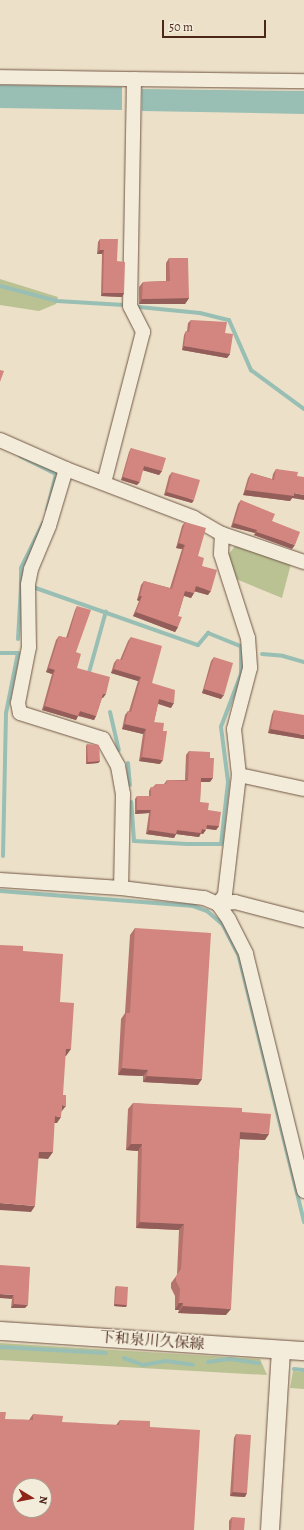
<!DOCTYPE html>
<html>
<head>
<meta charset="utf-8">
<style>
  body { margin:0 }
  #map { position:relative; width:304px; height:1530px; overflow:hidden; background:#ece1c8; font-family:Alegreya,"Noto Serif JP",serif }
  div>[style] { position:absolute }
  [style*='--x'] { left:calc(var(--x)*1px); top:calc(var(--y)*1px); width:calc(var(--w)*1px); rotate:calc(var(--a)*1deg) }
  .green>* { inset:0; background:#bac294 }
  .water>* { inset:0; background:#99beb4 }
  .stream>* { height:4px; margin:-2px; padding:0 2px; transform-origin:2px; border-radius:2px; background:#99beb4 }
  .roads { filter:drop-shadow(0 0 1px #725645) drop-shadow(0 0 1px #725645) }
  .minor>* { height:14px; margin:-7px; padding:0 7px; transform-origin:7px; border-radius:7px; background:#f3ecdb }
  .tertiary>* { height:18px; margin:-9px; padding:0 9px; transform-origin:9px; border-radius:9px; background:#f3ecdb }
  .wall>* { inset:0; background:#b5736d }
  .shaded-wall>* { inset:0; background:#935e59 }
  .building>* { inset:0; background:#d2867f }
  span { translate:-50% -50%; white-space:nowrap; text-align:center; line-height:1.15; -webkit-text-stroke:3px #f3ecdb; paint-order:stroke }
  .street-label { font-size:15px; color:#4a2719 }
  .north { position:absolute; left:12px; top:1478px; width:40px; height:40px; box-sizing:border-box; background:#f3ecdb; border:1px solid #af9d8d; border-radius:50%; rotate:100deg; font-size:11px; font-weight:700; line-height:16px; text-align:center; color:#4a2719 }
  .north::after { content:''; display:block; margin:auto; width:14px; height:18px; background:#8f2418; clip-path:polygon(50% 0,100% 100%,50% 72%,0 100%) }
  .scale { position:absolute; left:162px; top:20px; width:104px; height:18px; box-sizing:border-box; border:2px solid #4a2719; border-top:0; padding-left:5px; font-size:12px; line-height:14px; white-space:nowrap; color:#4a2719; -webkit-text-stroke:3px #f3ecdb; paint-order:stroke }
</style>
</head>
<body>
<div id="map">
  <div class="green">
    <div style="clip-path:polygon(0 279px,58px 297px,56px 304px,39px 311px,0 305px)"></div>
    <div style="clip-path:polygon(238px 542px,292px 560px,282px 598px,236px 579px,228px 555px)"></div>
    <div style="clip-path:polygon(0 1343px,260px 1359px,267px 1375px,0 1360px)"></div>
    <div style="clip-path:polygon(293px 1371px,304px 1372px,304px 1389px,290px 1388px)"></div>
  </div>
  <div class="water">
    <div style="clip-path:polygon(0 85px,122px 87px,122px 110px,0 108px)"></div>
    <div style="clip-path:polygon(142px 89px,304px 91px,304px 114px,142px 111px)"></div>
  </div>
  <div class="stream">
    <div style="--x:0;--y:286;--w:59;--a:14.7"></div>
    <div style="--x:57;--y:301;--w:67;--a:3.4"></div>
    <div style="--x:139;--y:307;--w:61;--a:5.6"></div>
    <div style="--x:200;--y:313;--w:30;--a:14"></div>
    <div style="--x:229;--y:320;--w:55;--a:66.3"></div>
    <div style="--x:251;--y:370;--w:66;--a:36.3"></div>
    <div style="--x:20;--y:456;--w:40;--a:26.6"></div>
    <div style="--x:56;--y:474;--w:37;--a:104"></div>
    <div style="--x:30;--y:586;--w:178;--a:19.4"></div>
    <div style="--x:198;--y:645;--w:16;--a:-50"></div>
    <div style="--x:208;--y:633;--w:35;--a:22"></div>
    <div style="--x:241;--y:646;--w:28;--a:90"></div>
    <div style="--x:241;--y:674;--w:57;--a:110.7"></div>
    <div style="--x:221;--y:727;--w:55;--a:82.7"></div>
    <div style="--x:228;--y:782;--w:62;--a:96.4"></div>
    <div style="--x:221;--y:844;--w:34;--a:180"></div>
    <div style="--x:187;--y:844;--w:53;--a:-176.8"></div>
    <div style="--x:134;--y:841;--w:39;--a:-94"></div>
    <div style="--x:21;--y:587;--w:19;--a:-90"></div>
    <div style="--x:21;--y:568;--w:50;--a:-63.9"></div>
    <div style="--x:18;--y:639;--w:52;--a:-86.7"></div>
    <div style="--x:21;--y:587;--w:3;--a:-18"></div>
    <div style="--x:0;--y:653;--w:18;--a:0"></div>
    <div style="--x:18;--y:653;--w:61;--a:101.3"></div>
    <div style="--x:6;--y:713;--w:143;--a:91.2"></div>
    <div style="--x:262;--y:654;--w:21;--a:5"></div>
    <div style="--x:283;--y:656;--w:22;--a:16"></div>
    <div style="--x:88;--y:676;--w:67;--a:-74.5"></div>
    <div style="--x:110;--y:712;--w:39;--a:77"></div>
    <div style="--x:128;--y:763;--w:22;--a:85"></div>
    <div style="--x:0;--y:891;--w:194;--a:4.4"></div>
    <div style="--x:193;--y:906;--w:15;--a:20"></div>
    <div style="--x:207;--y:911;--w:21;--a:41"></div>
    <div style="--x:223;--y:925;--w:36;--a:63"></div>
    <div style="--x:239;--y:957;--w:273;--a:76.2"></div>
    <div style="--x:0;--y:1347;--w:106;--a:3.2"></div>
    <div style="--x:124;--y:1358;--w:20;--a:20"></div>
    <div style="--x:143;--y:1365;--w:23;--a:-10"></div>
    <div style="--x:166;--y:1361;--w:27;--a:8"></div>
    <div style="--x:208;--y:1362;--w:21;--a:-8"></div>
    <div style="--x:229;--y:1359;--w:30;--a:8"></div>
    <div style="--x:294;--y:1369;--w:10;--a:6"></div>
  </div>
  <div class="roads">
    <div class="minor">
      <div style="--x:0;--y:77;--w:134;--a:0.9"></div>
      <div style="--x:134;--y:79;--w:227;--a:91"></div>
      <div style="--x:130;--y:306;--w:29;--a:63"></div>
      <div style="--x:143;--y:332;--w:156;--a:104.5"></div>
      <div style="--x:134;--y:79;--w:170;--a:0.7"></div>
      <div style="--x:0;--y:440;--w:72;--a:23.7"></div>
      <div style="--x:66;--y:469;--w:137;--a:20.9"></div>
      <div style="--x:194;--y:518;--w:32;--a:30"></div>
      <div style="--x:222;--y:534;--w:20;--a:93"></div>
      <div style="--x:221;--y:554;--w:88;--a:72.2"></div>
      <div style="--x:248;--y:638;--w:30;--a:86"></div>
      <div style="--x:250;--y:668;--w:63;--a:104.7"></div>
      <div style="--x:234;--y:729;--w:46;--a:83.8"></div>
      <div style="--x:239;--y:775;--w:121;--a:96.7"></div>
      <div style="--x:225;--y:895;--w:11;--a:128"></div>
      <div style="--x:66;--y:469;--w:59;--a:106.6"></div>
      <div style="--x:49;--y:526;--w:47;--a:112.7"></div>
      <div style="--x:31;--y:569;--w:16;--a:101"></div>
      <div style="--x:28;--y:585;--w:62;--a:89.1"></div>
      <div style="--x:29;--y:647;--w:57;--a:101.1"></div>
      <div style="--x:18;--y:703;--w:10;--a:79"></div>
      <div style="--x:20;--y:713;--w:87;--a:17.4"></div>
      <div style="--x:103;--y:739;--w:31;--a:61"></div>
      <div style="--x:118;--y:766;--w:28;--a:80"></div>
      <div style="--x:123;--y:794;--w:94;--a:91.2"></div>
      <div style="--x:222;--y:534;--w:87;--a:18.9"></div>
      <div style="--x:239;--y:775;--w:66;--a:12.2"></div>
      <div style="--x:0;--y:880;--w:121;--a:3.8"></div>
      <div style="--x:121;--y:888;--w:84;--a:6.9"></div>
      <div style="--x:204;--y:898;--w:15;--a:23"></div>
      <div style="--x:218;--y:904;--w:19;--a:55"></div>
      <div style="--x:229;--y:920;--w:38;--a:63"></div>
      <div style="--x:246;--y:954;--w:244;--a:76.2"></div>
      <div style="--x:218;--y:904;--w:17;--a:-7"></div>
      <div style="--x:235;--y:902;--w:71;--a:14.6"></div>
    </div>
    <div class="tertiary">
      <div style="--x:0;--y:1331;--w:305;--a:3.8"></div>
      <div style="--x:270;--y:1530;--w:180;--a:-86.5"></div>
    </div>
  </div>
  <div class="wall">
    <div style="clip-path:polygon(100px 239px,117px 261px,124px 293px,122px 297px,101px 296px,102px 254px,97px 254px,98px 242px)"></div>
    <div style="clip-path:polygon(169px 258px,189px 298px,185px 304px,139px 304px,139px 287px,143px 282px,166px 281px,166px 263px)"></div>
    <div style="clip-path:polygon(191px 320px,225px 333px,230px 354px,227px 358px,182px 350px,184px 335px,186px 331px,187px 331px,188px 323px)"></div>
    <div style="clip-path:polygon(131px 448px,162px 471px,159px 475px,143px 470px,137px 485px,121px 480px,129px 452px)"></div>
    <div style="clip-path:polygon(276px 469px,297px 476px,292px 498px,290px 501px,243px 495px,248px 478px,251px 473px,272px 479px,273px 474px)"></div>
    <div style="clip-path:polygon(172px 472px,192px 503px,164px 495px,169px 476px)"></div>
    <div style="clip-path:polygon(241px 500px,272px 521px,292px 549px,254px 535px,255px 533px,231px 527px,238px 504px)"></div>
    <div style="clip-path:polygon(185px 522px,202px 566px,208px 595px,195px 591px,194px 593px,191px 598px,184px 596px,178px 616px,178px 627px,175px 632px,133px 616px,139px 601px,137px 600px,141px 585px,144px 581px,170px 588px,182px 549px,176px 548px,182px 526px)"></div>
    <div style="clip-path:polygon(77px 606px,76px 652px,77px 668px,103px 698px,102px 698px,96px 716px,94px 720px,78px 716px,76px 720px,42px 710px,52px 674px,46px 672px,56px 640px,59px 636px,66px 638px,75px 610px)"></div>
    <div style="clip-path:polygon(131px 637px,152px 683px,171px 708px,158px 704px,154px 722px,163px 731px,160px 764px,139px 761px,143px 734px,122px 729px,125px 715px,128px 711px,129px 711px,138px 681px,111px 673px,114px 663px,117px 659px,120px 660px,128px 641px)"></div>
    <div style="clip-path:polygon(214px 657px,221px 699px,202px 693px,211px 661px)"></div>
    <div style="clip-path:polygon(274px 710px,304px 739px,268px 733px,272px 714px)"></div>
    <div style="clip-path:polygon(87px 744px,100px 761px,98px 763px,86px 764px,86px 746px)"></div>
    <div style="clip-path:polygon(189px 751px,210px 782px,201px 782px,200px 802px,208px 810px,219px 826px,216px 830px,206px 829px,203px 834px,201px 833px,199px 837px,176px 834px,174px 838px,146px 834px,149px 813px,135px 814px,135px 799px,137px 796px,149px 796px,149px 791px,151px 787px,153px 787px,156px 784px,164px 784px,167px 780px,185px 780px,186px 755px)"></div>
    <div style="clip-path:polygon(135px 928px,198px 1085px,143px 1082px,143px 1076px,118px 1075px,121px 1019px,125px 1013px,130px 935px)"></div>
    <div style="clip-path:polygon(133px 1103px,242px 1112px,265px 1140px,240px 1139px,226px 1315px,178px 1313px,179px 1310px,175px 1310px,175px 1296px,171px 1288px,171px 1283px,177px 1275px,179px 1230px,136px 1228px,138px 1151px,126px 1150px,128px 1109px)"></div>
    <div style="clip-path:polygon(30px 1267px,25px 1308px,11px 1308px,12px 1299px)"></div>
    <div style="clip-path:polygon(116px 1286px,126px 1307px,114px 1306px,115px 1288px)"></div>
    <div style="clip-path:polygon(33px 1414px,62px 1422px,116px 1425px,120px 1420px,150px 1427px,5px 1419px,29px 1420px)"></div>
    <div style="clip-path:polygon(236px 1434px,245px 1497px,230px 1496px,234px 1438px)"></div>
    <div style="clip-path:polygon(232px 1517px,244px 1530px,229px 1530px,229px 1521px)"></div>
  </div>
  <div class="shaded-wall">
    <div style="clip-path:polygon(100px 250px,104px 250px,102px 254px,97px 254px)"></div>
    <div style="clip-path:polygon(103px 293px,124px 293px,122px 297px,101px 296px)"></div>
    <div style="clip-path:polygon(189px 298px,185px 304px,139px 304px,142px 299px)"></div>
    <div style="clip-path:polygon(184px 346px,230px 354px,227px 358px,182px 350px)"></div>
    <div style="clip-path:polygon(144px 466px,162px 471px,159px 475px,142px 470px)"></div>
    <div style="clip-path:polygon(123px 477px,140px 482px,137px 485px,121px 480px)"></div>
    <div style="clip-path:polygon(246px 490px,294px 493px,304px 495px,304px 500px,292px 498px,290px 501px,243px 495px)"></div>
    <div style="clip-path:polygon(167px 492px,194px 500px,192px 503px,164px 495px)"></div>
    <div style="clip-path:polygon(234px 523px,257px 530px,255px 533px,231px 527px)"></div>
    <div style="clip-path:polygon(257px 532px,295px 545px,292px 549px,254px 535px)"></div>
    <div style="clip-path:polygon(179px 543px,185px 545px,182px 549px,176px 548px)"></div>
    <div style="clip-path:polygon(196px 586px,211px 591px,208px 595px,193px 591px)"></div>
    <div style="clip-path:polygon(185px 591px,194px 593px,191px 598px,182px 595px)"></div>
    <div style="clip-path:polygon(140px 596px,142px 596px,139px 601px,137px 600px)"></div>
    <div style="clip-path:polygon(136px 612px,178px 627px,175px 632px,133px 616px)"></div>
    <div style="clip-path:polygon(49px 668px,55px 670px,52px 674px,46px 672px)"></div>
    <div style="clip-path:polygon(114px 669px,141px 677px,138px 681px,111px 673px)"></div>
    <div style="clip-path:polygon(204px 689px,224px 695px,221px 699px,202px 693px)"></div>
    <div style="clip-path:polygon(103px 694px,106px 694px,103px 698px,100px 697px)"></div>
    <div style="clip-path:polygon(159px 699px,174px 703px,171px 708px,156px 703px)"></div>
    <div style="clip-path:polygon(45px 706px,78px 716px,76px 720px,42px 710px)"></div>
    <div style="clip-path:polygon(80px 711px,96px 716px,94px 720px,77px 715px)"></div>
    <div style="clip-path:polygon(125px 724px,146px 729px,143px 734px,122px 729px)"></div>
    <div style="clip-path:polygon(271px 729px,304px 735px,304px 739px,268px 733px)"></div>
    <div style="clip-path:polygon(142px 757px,163px 760px,160px 764px,139px 761px)"></div>
    <div style="clip-path:polygon(100px 761px,98px 763px,86px 764px,88px 762px)"></div>
    <div style="clip-path:polygon(201px 778px,213px 778px,210px 782px,198px 782px)"></div>
    <div style="clip-path:polygon(137px 810px,151px 810px,149px 813px,135px 814px)"></div>
    <div style="clip-path:polygon(207px 825px,219px 826px,216px 830px,204px 828px)"></div>
    <div style="clip-path:polygon(202px 829px,206px 830px,203px 834px,199px 833px)"></div>
    <div style="clip-path:polygon(149px 830px,177px 830px,201px 833px,199px 837px,176px 834px,174px 838px,146px 834px)"></div>
    <div style="clip-path:polygon(66px 1049px,71px 1049px,66px 1056px,61px 1056px)"></div>
    <div style="clip-path:polygon(122px 1068px,148px 1070px,143px 1076px,118px 1075px)"></div>
    <div style="clip-path:polygon(147px 1076px,202px 1079px,198px 1085px,143px 1082px)"></div>
    <div style="clip-path:polygon(62px 1105px,66px 1106px,61px 1112px)"></div>
    <div style="clip-path:polygon(55px 1116px,61px 1117px,57px 1123px,50px 1123px)"></div>
    <div style="clip-path:polygon(240px 1132px,269px 1134px,265px 1140px,236px 1139px)"></div>
    <div style="clip-path:polygon(131px 1144px,142px 1144px,138px 1151px,126px 1150px)"></div>
    <div style="clip-path:polygon(39px 1152px,53px 1152px,48px 1159px,34px 1158px)"></div>
    <div style="clip-path:polygon(0 1203px,35px 1206px,31px 1212px,0 1210px)"></div>
    <div style="clip-path:polygon(140px 1222px,184px 1224px,179px 1230px,136px 1228px)"></div>
    <div style="clip-path:polygon(0 1294px,14px 1295px,12px 1299px,0 1298px)"></div>
    <div style="clip-path:polygon(179px 1303px,183px 1303px,179px 1310px,175px 1310px)"></div>
    <div style="clip-path:polygon(14px 1304px,28px 1305px,25px 1308px,11px 1308px)"></div>
    <div style="clip-path:polygon(115px 1304px,127px 1305px,126px 1307px,114px 1306px)"></div>
    <div style="clip-path:polygon(183px 1306px,231px 1309px,226px 1315px,178px 1313px)"></div>
    <div style="clip-path:polygon(233px 1492px,247px 1493px,245px 1497px,230px 1496px)"></div>
  </div>
  <div class="building">
    <div style="clip-path:polygon(100px 239px,118px 239px,117px 261px,125px 262px,124px 293px,103px 293px,104px 250px,100px 250px)"></div>
    <div style="clip-path:polygon(169px 258px,188px 258px,189px 298px,142px 299px,143px 282px,170px 281px)"></div>
    <div style="clip-path:polygon(191px 320px,227px 322px,225px 333px,233px 334px,230px 354px,184px 346px,186px 331px,189px 332px)"></div>
    <div style="clip-path:polygon(0 370px,4px 371px,0 382px)"></div>
    <div style="clip-path:polygon(131px 448px,166px 458px,162px 471px,144px 466px,140px 482px,123px 477px)"></div>
    <div style="clip-path:polygon(276px 469px,298px 472px,297px 476px,304px 477px,304px 495px,294px 493px,294px 496px,246px 490px,251px 473px,274px 480px)"></div>
    <div style="clip-path:polygon(172px 472px,200px 480px,194px 500px,167px 492px)"></div>
    <div style="clip-path:polygon(241px 500px,275px 514px,272px 521px,300px 532px,295px 545px,257px 532px,257px 530px,234px 523px)"></div>
    <div style="clip-path:polygon(185px 522px,206px 528px,198px 556px,204px 558px,202px 566px,217px 570px,211px 591px,196px 586px,194px 593px,185px 591px,178px 616px,182px 617px,178px 627px,136px 612px,142px 596px,140px 596px,144px 581px,172px 589px,185px 545px,179px 543px)"></div>
    <div style="clip-path:polygon(77px 606px,91px 610px,76px 652px,81px 654px,77px 668px,110px 677px,106px 694px,103px 694px,96px 716px,80px 711px,78px 716px,45px 706px,55px 670px,49px 668px,59px 636px,68px 638px)"></div>
    <div style="clip-path:polygon(131px 637px,162px 646px,152px 683px,175px 690px,174px 703px,159px 699px,154px 722px,164px 723px,163px 731px,167px 731px,163px 760px,142px 757px,146px 729px,125px 724px,128px 711px,131px 712px,141px 677px,114px 669px,117px 659px,122px 660px)"></div>
    <div style="clip-path:polygon(214px 657px,233px 663px,224px 695px,204px 689px)"></div>
    <div style="clip-path:polygon(274px 710px,304px 715px,304px 735px,271px 729px)"></div>
    <div style="clip-path:polygon(87px 744px,99px 745px,100px 761px,88px 762px)"></div>
    <div style="clip-path:polygon(189px 751px,210px 752px,210px 758px,214px 758px,213px 778px,201px 778px,200px 802px,209px 803px,208px 810px,221px 812px,219px 826px,207px 825px,206px 830px,202px 829px,201px 833px,177px 830px,176px 834px,149px 830px,151px 810px,137px 810px,137px 796px,151px 796px,151px 787px,155px 787px,156px 784px,166px 784px,167px 780px,188px 781px)"></div>
    <div style="clip-path:polygon(135px 928px,211px 933px,202px 1079px,147px 1076px,148px 1070px,122px 1068px,126px 1013px,130px 1013px)"></div>
    <div style="clip-path:polygon(0 945px,23px 946px,23px 951px,63px 954px,60px 1002px,74px 1003px,71px 1049px,66px 1049px,63px 1095px,66px 1095px,66px 1106px,62px 1105px,61px 1117px,55px 1116px,53px 1152px,39px 1152px,35px 1206px,0 1203px)"></div>
    <div style="clip-path:polygon(133px 1103px,242px 1108px,242px 1112px,271px 1114px,269px 1134px,240px 1132px,231px 1309px,183px 1306px,183px 1303px,179px 1303px,180px 1289px,176px 1281px,176px 1276px,181px 1269px,184px 1224px,140px 1222px,142px 1144px,131px 1144px)"></div>
    <div style="clip-path:polygon(0 1265px,30px 1267px,28px 1305px,14px 1304px,14px 1295px,0 1294px)"></div>
    <div style="clip-path:polygon(116px 1286px,128px 1287px,127px 1305px,115px 1304px)"></div>
    <div style="clip-path:polygon(evenodd,0 1412px,6px 1412px,5px 1419px,33px 1420px,33px 1414px,63px 1416px,62px 1422px,119px 1425px,120px 1420px,150px 1421px,150px 1427px,200px 1430px,194px 1530px,0 1530px,0 1412px,20px 1486px,44px 1486px,44px 1510px,20px 1510px,20px 1486px)"></div>
    <div style="clip-path:polygon(236px 1434px,251px 1435px,247px 1493px,233px 1492px)"></div>
    <div style="clip-path:polygon(232px 1517px,245px 1518px,244px 1530px,231px 1530px)"></div>
  </div>
  <div class="street-label">
    <span style="left:152px;top:1341px;rotate:4deg">下和泉川久保線</span>
  </div>
  <div class="north">N</div>
  <div class="scale">50 m</div>
</div>
</body>
</html>
